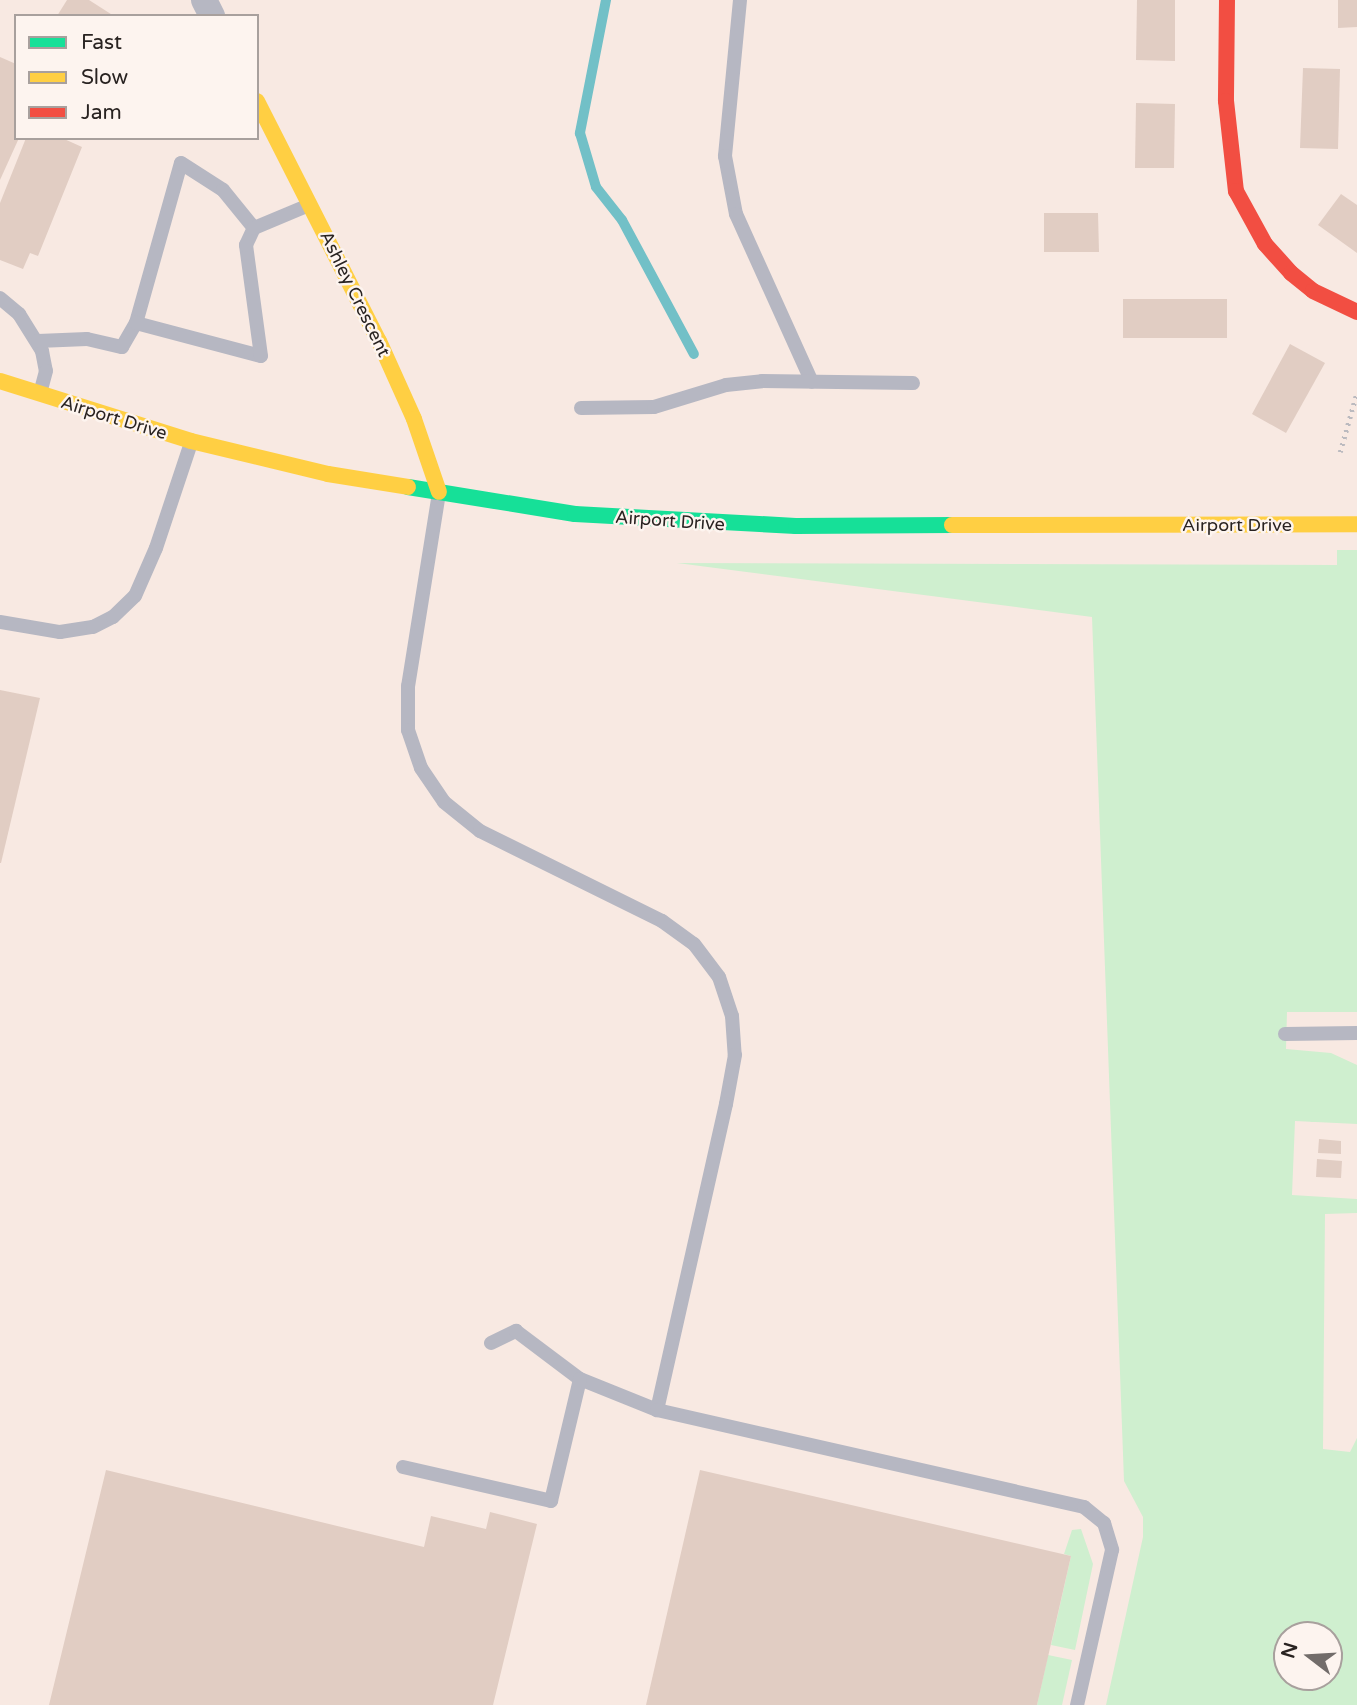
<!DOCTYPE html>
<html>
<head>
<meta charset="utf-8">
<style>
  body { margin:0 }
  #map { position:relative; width:1357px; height:1705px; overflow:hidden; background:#faf5f2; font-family:"Varela Round",sans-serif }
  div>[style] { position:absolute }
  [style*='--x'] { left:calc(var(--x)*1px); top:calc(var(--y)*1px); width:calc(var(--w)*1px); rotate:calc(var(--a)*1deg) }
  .built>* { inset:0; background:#f8e9e2 }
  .green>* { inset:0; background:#cfefcf }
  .stream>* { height:10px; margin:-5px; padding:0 5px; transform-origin:5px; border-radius:5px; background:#72c0c7 }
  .building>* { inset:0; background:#e1cdc3 }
  .path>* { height:4.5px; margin-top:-2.25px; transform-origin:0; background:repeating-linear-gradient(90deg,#bbbabf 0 2px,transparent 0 7px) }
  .lane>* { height:14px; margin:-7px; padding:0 7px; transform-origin:7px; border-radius:7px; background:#b6b7c2 }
  .street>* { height:26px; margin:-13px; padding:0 13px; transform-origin:13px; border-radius:13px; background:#b6b7c2 }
  .fast>* { height:16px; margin:-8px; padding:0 8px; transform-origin:8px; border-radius:8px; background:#16e098 }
  .slow>* { height:16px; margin:-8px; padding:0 8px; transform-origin:8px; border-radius:8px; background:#ffcf43 }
  .jam>* { height:16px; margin:-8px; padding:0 8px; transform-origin:8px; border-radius:8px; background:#f24e42 }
  span { translate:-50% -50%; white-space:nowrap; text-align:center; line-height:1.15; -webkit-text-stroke:5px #fdf4ef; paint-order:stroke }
  .street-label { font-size:18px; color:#292321 }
  .legend { position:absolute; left:14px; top:14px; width:245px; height:126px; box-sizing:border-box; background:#fdf4ef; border:2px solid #a8a09d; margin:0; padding:9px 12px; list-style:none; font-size:21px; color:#292321 }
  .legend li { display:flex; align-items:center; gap:14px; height:35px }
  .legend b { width:35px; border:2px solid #a8a09d }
  .north { position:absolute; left:1273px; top:1621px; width:70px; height:70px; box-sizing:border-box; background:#fdf4ef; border:2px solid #a8a09d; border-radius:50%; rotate:287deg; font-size:19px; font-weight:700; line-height:28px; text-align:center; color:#292321 }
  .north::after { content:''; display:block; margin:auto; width:24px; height:32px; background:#726c6a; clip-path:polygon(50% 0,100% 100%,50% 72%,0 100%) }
</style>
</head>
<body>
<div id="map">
  <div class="built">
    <div style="clip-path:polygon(evenodd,0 0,1357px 0,1357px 1705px,0 1705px,0 0,16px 16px,257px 16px,257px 138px,16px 138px,16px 16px,0 0,1287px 1635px,1329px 1635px,1329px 1677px,1287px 1677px,1287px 1635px)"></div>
  </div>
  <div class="green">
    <div style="clip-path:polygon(evenodd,1337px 550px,1357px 550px,1357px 1012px,1287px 1012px,1286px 1049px,1331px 1053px,1357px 1065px,1357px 1124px,1295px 1121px,1292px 1195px,1357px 1199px,1357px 1213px,1325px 1214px,1323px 1449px,1350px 1452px,1357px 1438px,1357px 1705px,1106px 1705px,1143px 1537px,1143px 1517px,1124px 1481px,1092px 617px,677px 563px,1337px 565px,1337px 550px,1287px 1635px,1329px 1635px,1329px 1677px,1287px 1677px,1287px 1635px)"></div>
    <div style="clip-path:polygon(1081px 1529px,1093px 1564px,1075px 1650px,1051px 1645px,1071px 1556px,1064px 1554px,1072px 1530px)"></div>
    <div style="clip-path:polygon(1048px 1655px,1072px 1660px,1062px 1705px,1037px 1705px)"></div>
  </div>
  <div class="stream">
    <div style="--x:606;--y:0;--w:136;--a:101.1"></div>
    <div style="--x:580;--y:133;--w:56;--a:73.5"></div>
    <div style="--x:596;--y:187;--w:42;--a:51.8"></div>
    <div style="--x:622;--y:220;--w:152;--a:61.8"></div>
  </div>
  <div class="building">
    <div style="clip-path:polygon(67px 0,89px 0,114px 16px,57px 16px)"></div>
    <div style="clip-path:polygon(1137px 0,1175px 0,1175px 61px,1136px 60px)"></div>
    <div style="clip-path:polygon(1338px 0,1357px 0,1357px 27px,1338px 28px)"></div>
    <div style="clip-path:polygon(0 57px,16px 64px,19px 138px,0 180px)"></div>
    <div style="clip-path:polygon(1303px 68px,1340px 69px,1338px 149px,1300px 148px)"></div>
    <div style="clip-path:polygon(1136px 103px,1175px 104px,1174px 168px,1135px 168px)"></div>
    <div style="clip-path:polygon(26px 138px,62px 138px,82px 147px,38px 256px,30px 253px,23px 269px,0 260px,0 203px)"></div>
    <div style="clip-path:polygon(1341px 194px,1357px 205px,1357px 253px,1318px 225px)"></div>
    <div style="clip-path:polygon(1044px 213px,1098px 213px,1099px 252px,1044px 252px)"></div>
    <div style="clip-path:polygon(1123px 299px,1227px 299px,1227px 338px,1123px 338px)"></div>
    <div style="clip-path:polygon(1290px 344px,1325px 363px,1286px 433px,1252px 414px)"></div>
    <div style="clip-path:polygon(0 690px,40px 698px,1px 863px,0 863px)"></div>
    <div style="clip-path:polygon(1319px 1139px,1341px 1141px,1341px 1154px,1318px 1153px)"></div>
    <div style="clip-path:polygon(1317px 1159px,1342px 1161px,1341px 1178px,1316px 1177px)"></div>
    <div style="clip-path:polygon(106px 1470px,424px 1547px,431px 1516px,486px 1529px,490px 1512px,537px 1524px,493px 1705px,49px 1705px)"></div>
    <div style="clip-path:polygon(700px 1470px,1071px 1556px,1037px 1705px,646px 1705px)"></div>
  </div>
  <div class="path">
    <div style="--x:1340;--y:452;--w:62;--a:-74.2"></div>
  </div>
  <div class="lane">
    <div style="--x:740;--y:0;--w:157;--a:95.5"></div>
    <div style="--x:725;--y:156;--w:59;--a:79.3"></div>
    <div style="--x:736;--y:214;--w:184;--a:65.7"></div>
    <div style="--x:0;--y:298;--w:25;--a:40"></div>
    <div style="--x:19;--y:314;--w:44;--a:58.1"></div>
    <div style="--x:42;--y:351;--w:20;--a:79"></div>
    <div style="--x:46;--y:371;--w:23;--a:105"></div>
    <div style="--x:136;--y:323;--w:166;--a:-74.3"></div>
    <div style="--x:181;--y:163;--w:50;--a:32.7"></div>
    <div style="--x:223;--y:190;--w:49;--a:50.8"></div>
    <div style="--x:38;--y:341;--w:49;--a:-2.3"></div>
    <div style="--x:87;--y:339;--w:36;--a:13"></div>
    <div style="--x:122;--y:347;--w:28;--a:-60"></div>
    <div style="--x:136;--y:323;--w:129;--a:14.8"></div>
    <div style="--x:261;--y:356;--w:112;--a:-97.7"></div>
    <div style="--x:246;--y:245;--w:19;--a:-65"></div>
    <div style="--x:254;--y:228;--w:60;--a:-22.7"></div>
    <div style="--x:581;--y:408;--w:73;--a:-0.8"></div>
    <div style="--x:654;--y:407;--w:75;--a:-17"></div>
    <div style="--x:726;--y:385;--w:36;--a:-6"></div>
    <div style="--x:762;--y:381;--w:151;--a:0.8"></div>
    <div style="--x:439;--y:493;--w:195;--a:99.1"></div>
    <div style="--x:408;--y:686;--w:44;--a:90"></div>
    <div style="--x:408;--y:730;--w:40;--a:71.1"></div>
    <div style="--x:421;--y:768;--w:41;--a:55.9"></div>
    <div style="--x:444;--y:802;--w:46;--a:38.9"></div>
    <div style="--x:480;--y:831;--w:203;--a:26.3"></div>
    <div style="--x:662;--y:921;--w:39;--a:36"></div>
    <div style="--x:694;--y:944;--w:41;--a:52.9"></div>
    <div style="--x:719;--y:977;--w:41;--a:71.6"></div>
    <div style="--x:732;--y:1016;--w:39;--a:86"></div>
    <div style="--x:735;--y:1055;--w:50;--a:100.4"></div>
    <div style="--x:726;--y:1104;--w:314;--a:102.7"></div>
    <div style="--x:0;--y:622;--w:61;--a:9.5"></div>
    <div style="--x:60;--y:632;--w:33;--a:-9"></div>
    <div style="--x:93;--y:627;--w:22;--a:-27"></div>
    <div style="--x:113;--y:617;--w:30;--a:-44"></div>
    <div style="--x:135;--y:596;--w:52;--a:-66.4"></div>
    <div style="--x:156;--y:548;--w:111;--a:-71.6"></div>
    <div style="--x:1285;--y:1034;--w:72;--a:-0.8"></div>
    <div style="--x:491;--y:1343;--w:28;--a:-26"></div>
    <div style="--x:516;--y:1331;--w:80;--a:36.9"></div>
    <div style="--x:580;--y:1379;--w:83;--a:21.9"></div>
    <div style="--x:657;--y:1410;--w:438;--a:12.8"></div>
    <div style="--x:1084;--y:1507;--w:26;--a:39"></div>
    <div style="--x:1104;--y:1523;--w:28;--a:73"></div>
    <div style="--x:1112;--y:1550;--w:159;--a:102.7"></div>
    <div style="--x:403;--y:1467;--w:152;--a:12.9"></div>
    <div style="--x:551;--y:1501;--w:125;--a:-76.6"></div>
  </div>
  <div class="street">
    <div style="--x:204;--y:0;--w:18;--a:63"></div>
  </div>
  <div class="fast">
    <div style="--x:408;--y:487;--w:169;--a:9.2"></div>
    <div style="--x:575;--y:514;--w:221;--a:3.1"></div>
    <div style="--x:796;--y:526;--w:156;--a:-0.4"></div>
  </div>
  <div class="slow">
    <div style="--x:257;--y:101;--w:269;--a:63.1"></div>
    <div style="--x:379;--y:341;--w:85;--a:65.8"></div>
    <div style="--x:414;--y:419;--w:77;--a:71.1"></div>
    <div style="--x:0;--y:381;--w:200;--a:17.4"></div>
    <div style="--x:191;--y:441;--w:141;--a:13.5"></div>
    <div style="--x:328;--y:474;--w:81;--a:9.2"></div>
    <div style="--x:952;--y:525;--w:405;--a:-0.1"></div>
  </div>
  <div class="jam">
    <div style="--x:1227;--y:0;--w:101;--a:90.6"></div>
    <div style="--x:1226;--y:101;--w:91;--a:83.7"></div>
    <div style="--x:1236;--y:191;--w:60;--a:61.3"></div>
    <div style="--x:1265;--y:244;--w:39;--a:48"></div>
    <div style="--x:1291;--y:273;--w:28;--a:39"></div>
    <div style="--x:1313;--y:291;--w:49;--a:25.5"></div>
  </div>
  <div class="street-label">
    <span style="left:355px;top:294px;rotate:64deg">Ashley Crescent</span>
    <span style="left:114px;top:418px;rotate:17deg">Airport Drive</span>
    <span style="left:670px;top:521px;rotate:4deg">Airport Drive</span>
    <span style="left:1237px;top:525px">Airport Drive</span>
  </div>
  <ul class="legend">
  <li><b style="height:9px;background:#16e098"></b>Fast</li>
  <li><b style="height:9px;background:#ffcf43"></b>Slow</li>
  <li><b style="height:9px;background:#f24e42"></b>Jam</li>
  </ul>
  <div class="north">N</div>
</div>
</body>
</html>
